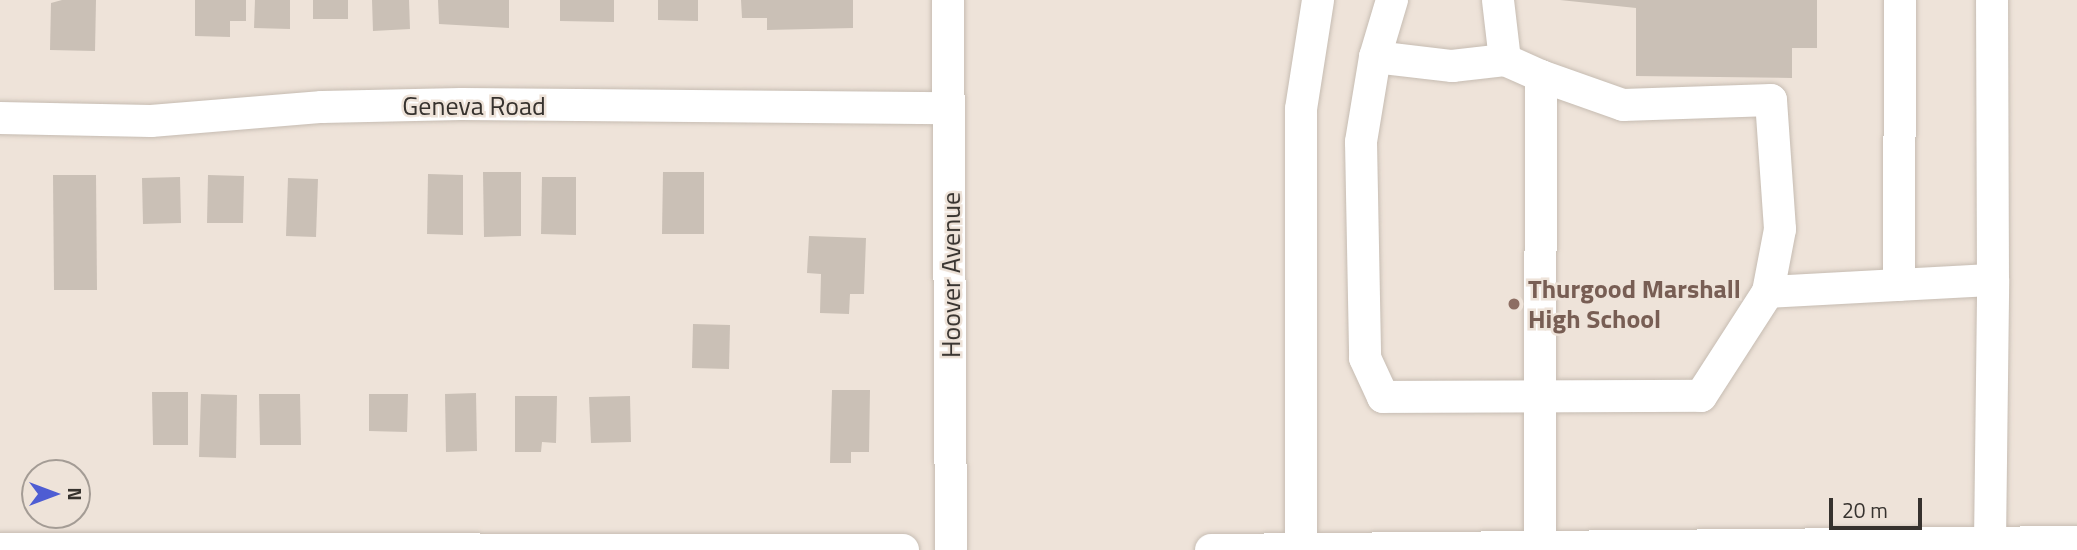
<!DOCTYPE html>
<html>
<head>
<meta charset="utf-8">
<style>
  body { margin:0 }
  #map { position:relative; width:2077px; height:550px; overflow:hidden; background:#eee3d9; font-family:"Titillium Web",sans-serif }
  div>[style] { position:absolute }
  [style*='--x'] { left:calc(var(--x)*1px); top:calc(var(--y)*1px); width:calc(var(--w)*1px); rotate:calc(var(--a)*1deg) }
  .building>* { inset:0; background:#cac0b6 }
  .roads { filter:drop-shadow(0 0 2px #c6bcb2) drop-shadow(0 0 2px #c6bcb2) }
  .minor>* { height:32px; margin:-16px; padding:0 16px; transform-origin:16px; border-radius:16px; background:#fff }
  .dots>* { width:19px; height:19px; translate:-50% -50%; box-sizing:border-box; border:4px solid #eee3d9; border-radius:50% }
  span { translate:-50% -50%; white-space:nowrap; text-align:center; line-height:1.15; -webkit-text-stroke:5px #eee3d9; paint-order:stroke }
  .street-label { font-size:26px; color:#36322e }
  .education-label { font-size:26px; color:#785e54; font-weight:700 }
  .left { translate:0 -50%; text-align:left }
  .north { position:absolute; left:21px; top:459px; width:70px; height:70px; box-sizing:border-box; background:#eee3d9; border:2px solid #a49c95; border-radius:50%; rotate:90deg; font-size:19px; font-weight:700; line-height:28px; text-align:center; color:#36322e }
  .north::after { content:''; display:block; margin:auto; width:24px; height:32px; background:#4e5dd3; clip-path:polygon(50% 0,100% 100%,50% 72%,0 100%) }
  .scale { position:absolute; left:1829px; top:498px; width:93px; height:32px; box-sizing:border-box; border:4px solid #36322e; border-top:0; padding-left:9px; font-size:21px; line-height:24px; white-space:nowrap; color:#36322e; -webkit-text-stroke:5px #eee3d9; paint-order:stroke }
</style>
</head>
<body>
<div id="map">
  <div class="building">
    <div style="clip-path:polygon(62px 0,96px 0,95px 51px,50px 50px,51px 3px)"></div>
    <div style="clip-path:polygon(195px 0,246px 0,246px 21px,230px 21px,230px 37px,195px 36px)"></div>
    <div style="clip-path:polygon(255px 0,290px 0,290px 29px,254px 28px)"></div>
    <div style="clip-path:polygon(313px 0,348px 0,348px 19px,313px 19px)"></div>
    <div style="clip-path:polygon(372px 0,409px 0,410px 29px,373px 31px)"></div>
    <div style="clip-path:polygon(438px 0,509px 0,509px 28px,439px 24px)"></div>
    <div style="clip-path:polygon(560px 0,614px 0,614px 22px,560px 21px)"></div>
    <div style="clip-path:polygon(658px 0,698px 0,698px 21px,658px 20px)"></div>
    <div style="clip-path:polygon(741px 0,853px 0,853px 28px,767px 30px,767px 18px,742px 18px)"></div>
    <div style="clip-path:polygon(1560px 0,1817px 0,1817px 48px,1792px 48px,1792px 78px,1636px 76px,1636px 8px)"></div>
    <div style="clip-path:polygon(483px 172px,521px 172px,521px 236px,484px 237px)"></div>
    <div style="clip-path:polygon(663px 172px,704px 172px,704px 234px,662px 234px)"></div>
    <div style="clip-path:polygon(428px 174px,463px 175px,463px 235px,427px 234px)"></div>
    <div style="clip-path:polygon(53px 175px,96px 175px,97px 290px,54px 290px)"></div>
    <div style="clip-path:polygon(208px 175px,244px 176px,243px 223px,207px 223px)"></div>
    <div style="clip-path:polygon(180px 177px,181px 223px,143px 224px,142px 178px)"></div>
    <div style="clip-path:polygon(542px 177px,576px 177px,576px 235px,541px 234px)"></div>
    <div style="clip-path:polygon(288px 178px,318px 179px,316px 237px,286px 236px)"></div>
    <div style="clip-path:polygon(809px 236px,866px 238px,864px 294px,850px 294px,849px 314px,820px 313px,821px 274px,807px 273px)"></div>
    <div style="clip-path:polygon(693px 324px,730px 325px,729px 369px,692px 368px)"></div>
    <div style="clip-path:polygon(832px 390px,870px 390px,869px 452px,851px 452px,851px 463px,830px 463px)"></div>
    <div style="clip-path:polygon(152px 392px,188px 392px,188px 445px,153px 445px)"></div>
    <div style="clip-path:polygon(476px 393px,477px 451px,446px 452px,445px 394px)"></div>
    <div style="clip-path:polygon(201px 394px,237px 395px,236px 458px,199px 457px)"></div>
    <div style="clip-path:polygon(259px 394px,300px 394px,301px 445px,260px 445px)"></div>
    <div style="clip-path:polygon(369px 394px,408px 394px,407px 432px,369px 431px)"></div>
    <div style="clip-path:polygon(515px 396px,557px 396px,556px 443px,542px 442px,541px 452px,515px 452px)"></div>
    <div style="clip-path:polygon(630px 396px,631px 442px,591px 443px,589px 397px)"></div>
  </div>
  <div class="roads">
    <div class="minor">
      <div style="--x:948;--y:0;--w:550;--a:89.69"></div>
      <div style="--x:1392;--y:0;--w:59;--a:106.6"></div>
      <div style="--x:1375;--y:57;--w:86;--a:99.4"></div>
      <div style="--x:1361;--y:142;--w:216;--a:88.9"></div>
      <div style="--x:1365;--y:358;--w:43;--a:65.2"></div>
      <div style="--x:1383;--y:397;--w:318;--a:-0.2"></div>
      <div style="--x:1701;--y:396;--w:124;--a:-57.2"></div>
      <div style="--x:1768;--y:292;--w:64;--a:-79.2"></div>
      <div style="--x:1780;--y:229;--w:129;--a:-94"></div>
      <div style="--x:1771;--y:100;--w:148;--a:178.1"></div>
      <div style="--x:1623;--y:105;--w:87;--a:-160.5"></div>
      <div style="--x:1541;--y:76;--w:39;--a:-156"></div>
      <div style="--x:1505;--y:60;--w:60;--a:-96.7"></div>
      <div style="--x:1375;--y:57;--w:78;--a:6.7"></div>
      <div style="--x:1452;--y:66;--w:53;--a:-6.5"></div>
      <div style="--x:0;--y:118;--w:151;--a:1.1"></div>
      <div style="--x:151;--y:121;--w:172;--a:-4.7"></div>
      <div style="--x:322;--y:107;--w:139;--a:-1.2"></div>
      <div style="--x:461;--y:104;--w:488;--a:0.5"></div>
      <div style="--x:1899;--y:285;--w:285;--a:-89.8"></div>
      <div style="--x:1768;--y:292;--w:225;--a:-3.1"></div>
      <div style="--x:1993;--y:280;--w:280;--a:-90.2"></div>
      <div style="--x:1990;--y:543;--w:263;--a:-89.3"></div>
      <div style="--x:0;--y:549;--w:903;--a:0.06"></div>
      <div style="--x:1301;--y:549;--w:440;--a:-90"></div>
      <div style="--x:1301;--y:109;--w:110;--a:-81.1"></div>
      <div style="--x:1211;--y:550;--w:866;--a:-0.53"></div>
      <div style="--x:1540;--y:550;--w:474;--a:-89.9"></div>
    </div>
  </div>
  <div class="dots">
    <div style="left:1514px;top:304px;background:#8d6e63"></div>
  </div>
  <div class="street-label">
    <span style="left:474px;top:106px">Geneva Road</span>
    <span style="left:951px;top:275px;rotate:-90deg">Hoover Avenue</span>
  </div>
  <div class="education-label">
    <span class="left" style="left:1528px;top:304px">Thurgood Marshall<br>High School</span>
  </div>
  <div class="north">N</div>
  <div class="scale">20 m</div>
</div>
</body>
</html>
